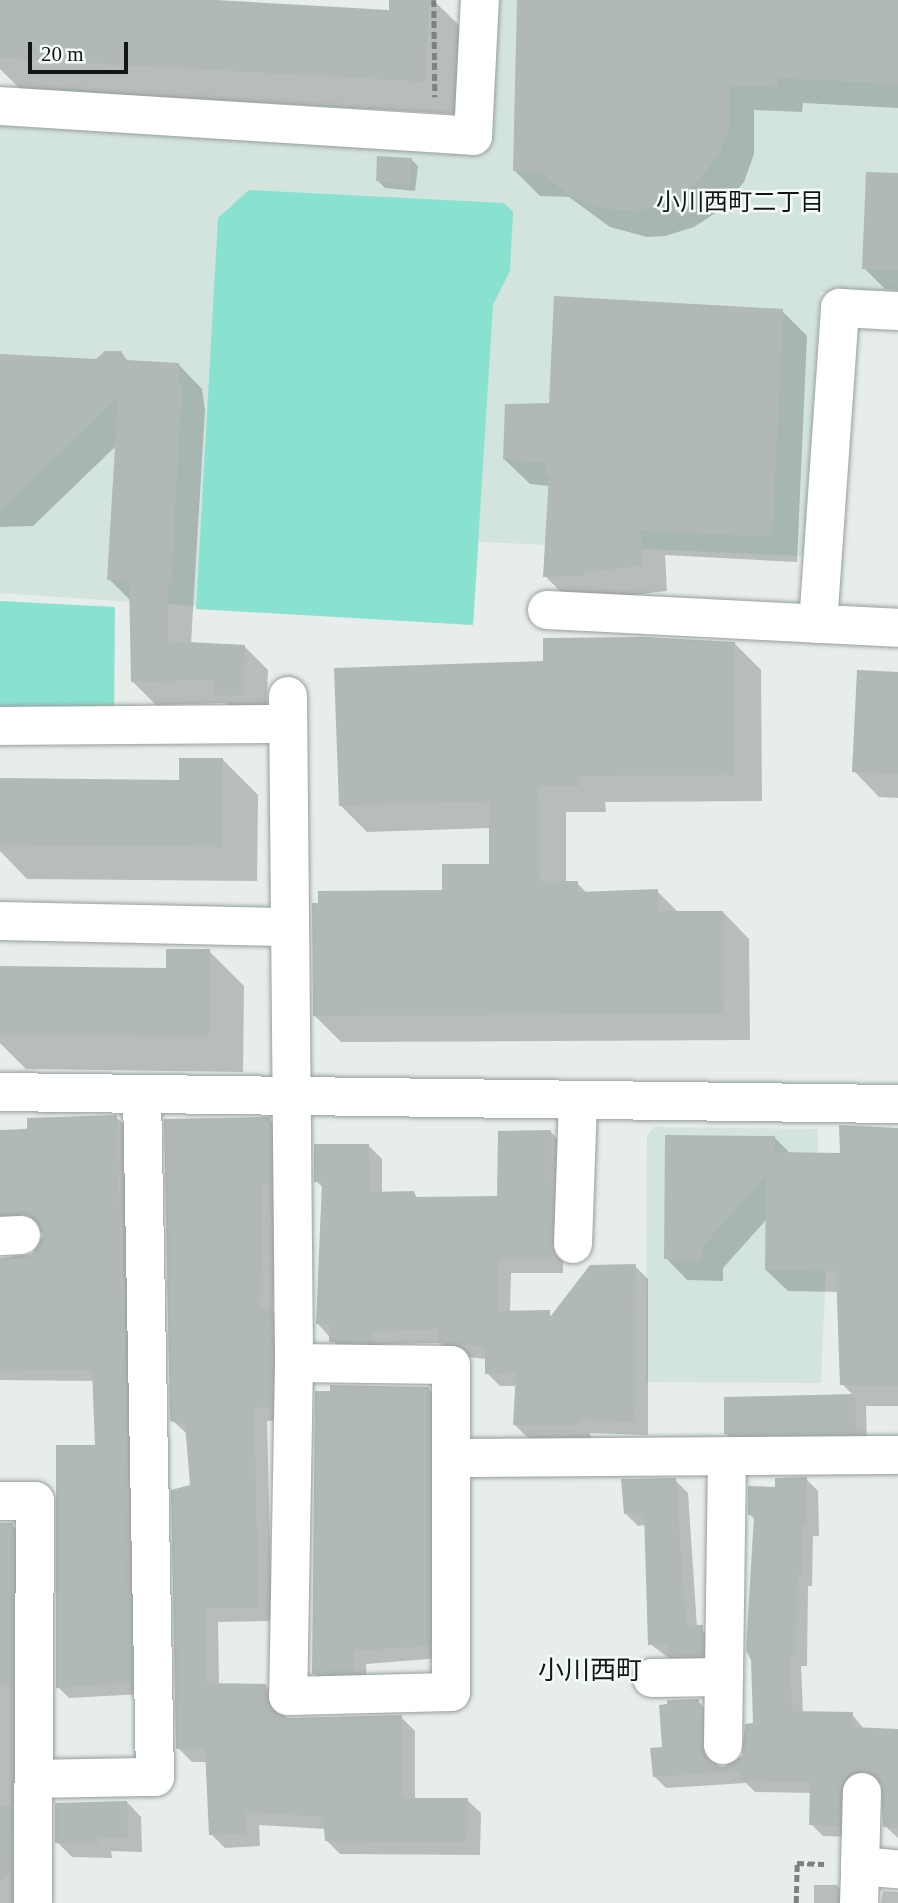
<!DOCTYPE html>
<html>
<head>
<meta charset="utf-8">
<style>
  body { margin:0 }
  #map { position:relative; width:898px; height:1903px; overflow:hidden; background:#e6edeb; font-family:"Times New Roman","Noto Sans JP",serif }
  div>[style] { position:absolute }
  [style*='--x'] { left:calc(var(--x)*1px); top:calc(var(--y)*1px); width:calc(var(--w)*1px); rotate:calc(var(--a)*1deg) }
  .built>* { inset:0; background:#d3e4df }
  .green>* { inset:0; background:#89e2d0 }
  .shadow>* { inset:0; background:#0003 }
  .building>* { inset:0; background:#b1b9b7 }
  .path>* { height:4.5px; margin-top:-2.25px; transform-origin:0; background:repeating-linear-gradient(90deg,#7d8280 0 7px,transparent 0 10.5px) }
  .roads { filter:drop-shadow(0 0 2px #979e9d) drop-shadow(0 0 2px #979e9d) }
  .minor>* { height:38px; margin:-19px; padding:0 19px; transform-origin:19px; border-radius:19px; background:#fff }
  span { translate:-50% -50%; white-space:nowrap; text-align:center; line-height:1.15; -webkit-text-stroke:5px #f3fbf9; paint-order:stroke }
  .neighbourhood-label { font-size:24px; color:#131615 }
  .quarter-label { font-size:26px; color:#131615 }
  .scale { position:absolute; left:28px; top:42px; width:100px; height:32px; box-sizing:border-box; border:4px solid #131615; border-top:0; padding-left:9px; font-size:21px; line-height:24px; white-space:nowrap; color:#131615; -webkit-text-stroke:5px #f3fbf9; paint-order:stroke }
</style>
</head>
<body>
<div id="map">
  <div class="built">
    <div style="clip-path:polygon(493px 0,898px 0,898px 295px,820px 292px,804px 556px,479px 542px,473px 625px,0 593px,0 119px,483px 144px)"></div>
    <div style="clip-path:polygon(654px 1127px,818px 1129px,818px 1223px,828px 1224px,821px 1383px,646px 1382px,647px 1135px)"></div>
  </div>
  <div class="green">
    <div style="clip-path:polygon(249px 190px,504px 203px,513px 212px,510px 271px,493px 305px,473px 625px,196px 609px,218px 218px)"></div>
    <div style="clip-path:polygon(0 601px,115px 607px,114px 712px,0 711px)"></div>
  </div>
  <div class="shadow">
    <div style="clip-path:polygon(0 0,185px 0,390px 12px,391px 0,433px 0,463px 29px,457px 114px,20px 89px,0 69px)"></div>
    <div style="clip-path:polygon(518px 0,898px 0,898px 108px,803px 103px,802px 112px,754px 110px,754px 154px,744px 182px,720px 210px,694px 227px,665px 236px,647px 237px,610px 227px,569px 197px,540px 196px,514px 170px)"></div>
    <div style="clip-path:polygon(411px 159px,418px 166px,415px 191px,385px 188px,378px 181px)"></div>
    <div style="clip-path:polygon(898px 175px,898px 290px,885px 289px,864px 268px)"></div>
    <div style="clip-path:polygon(782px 311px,807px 336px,797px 562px,665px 555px,667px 591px,571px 602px,545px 576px,550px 486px,530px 484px,504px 459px,550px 404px)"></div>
    <div style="clip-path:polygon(121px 353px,130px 363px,179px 365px,202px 389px,205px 410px,191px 644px,244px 646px,268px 670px,266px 718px,240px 718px,225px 703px,156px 705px,133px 682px,131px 601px,109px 579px,117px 445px,33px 526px,0 527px,0 356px,96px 361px)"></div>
    <div style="clip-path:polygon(734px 643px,761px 670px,762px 801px,605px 802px,606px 812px,566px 812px,566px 883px,577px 883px,588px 894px,657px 891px,679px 913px,723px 912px,749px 939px,750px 1040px,341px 1042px,315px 1016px,443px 892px,491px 866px,490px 828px,367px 832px,340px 805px,545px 662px)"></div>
    <div style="clip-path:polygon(898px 674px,898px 798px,879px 797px,854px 771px)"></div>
    <div style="clip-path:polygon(223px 760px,258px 795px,257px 881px,27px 879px,0 851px,0 780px,181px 782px)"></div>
    <div style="clip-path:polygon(209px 951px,244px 986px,243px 1072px,26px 1069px,0 1043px,0 968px,167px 970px)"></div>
    <div style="clip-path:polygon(116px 1117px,128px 1129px,142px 1694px,69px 1698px,58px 1687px,97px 1446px,94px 1381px,0 1380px,0 1259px,35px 1255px,45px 1235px,33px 1224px,0 1232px,0 1132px)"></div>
    <div style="clip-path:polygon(269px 1119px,283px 1133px,276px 1196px,273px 1312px,285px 1324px,284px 1420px,267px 1421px,272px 1621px,218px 1622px,219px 1685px,266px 1686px,279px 1700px,282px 1716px,287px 1720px,401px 1717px,415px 1731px,415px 1799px,467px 1800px,481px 1813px,480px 1855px,340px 1854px,326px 1840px,326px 1829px,259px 1825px,260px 1846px,225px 1848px,211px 1834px,207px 1762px,192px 1762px,178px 1748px,192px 1487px,187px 1434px,172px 1420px)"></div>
    <div style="clip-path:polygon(898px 1130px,898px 1406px,866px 1406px,867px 1444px,737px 1445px,726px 1434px,854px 1396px,842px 1384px,838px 1292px,788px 1291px,766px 1270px,767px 1219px,723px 1268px,723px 1281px,687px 1280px,666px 1258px,774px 1137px,791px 1154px,842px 1155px)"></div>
    <div style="clip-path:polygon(551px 1132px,564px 1146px,563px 1273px,511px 1273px,510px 1312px,553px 1316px,635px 1266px,648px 1279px,648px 1435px,590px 1433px,591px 1438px,528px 1438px,515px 1425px,517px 1386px,500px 1386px,487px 1373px,487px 1359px,454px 1356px,441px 1343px,386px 1344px,385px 1355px,345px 1354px,317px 1323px,323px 1188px,316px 1181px,368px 1145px,382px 1159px,382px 1194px,413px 1193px,419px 1199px,499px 1197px)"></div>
    <div style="clip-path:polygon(428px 1388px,441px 1401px,441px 1658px,366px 1664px,367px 1685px,327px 1686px,314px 1673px)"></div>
    <div style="clip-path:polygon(806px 1479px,818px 1491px,819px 1536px,813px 1536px,812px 1586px,808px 1586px,807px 1666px,801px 1666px,803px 1713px,852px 1714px,864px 1729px,898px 1731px,898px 1838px,885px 1826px,881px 1784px,865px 1784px,851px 1837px,823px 1836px,811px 1824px,812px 1793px,755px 1792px,746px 1783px,666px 1788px,654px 1776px,664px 1748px,698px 1701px,710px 1713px,717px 1767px,724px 1769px,744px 1757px,755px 1725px,755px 1520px,750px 1515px,777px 1489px)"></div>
    <div style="clip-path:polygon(675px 1480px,688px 1493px,697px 1627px,715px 1639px,714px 1666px,682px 1668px,650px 1644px,646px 1525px,638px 1526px,625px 1513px)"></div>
    <div style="clip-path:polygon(0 1525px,12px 1525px,24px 1536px,22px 1895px,14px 1895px,15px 1903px,0 1903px)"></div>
    <div style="clip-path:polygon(127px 1802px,141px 1817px,142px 1852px,111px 1851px,112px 1858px,72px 1857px,57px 1842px)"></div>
    <div style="clip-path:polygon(814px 1885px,837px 1885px,849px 1903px,814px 1903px)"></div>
    <div style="clip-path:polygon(883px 1891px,898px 1892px,898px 1903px,881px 1903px)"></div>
  </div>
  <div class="building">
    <div style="clip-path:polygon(0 0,216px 0,389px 10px,389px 0,430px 0,425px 82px,0 58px)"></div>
    <div style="clip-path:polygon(517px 0,898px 0,898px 84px,778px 78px,777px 87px,729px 85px,729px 128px,718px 156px,694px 185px,667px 202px,638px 211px,600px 208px,568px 195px,542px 172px,513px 171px)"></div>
    <div style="clip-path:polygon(377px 156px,412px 158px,409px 185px,376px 181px)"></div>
    <div style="clip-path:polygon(866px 172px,898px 173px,898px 270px,862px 269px)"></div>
    <div style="clip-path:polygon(554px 296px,783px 309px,772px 537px,640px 530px,643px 566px,585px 572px,585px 576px,543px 577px,549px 475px,545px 475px,546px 463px,503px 459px,505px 404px,549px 403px)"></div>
    <div style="clip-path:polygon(105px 351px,121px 351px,126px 360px,179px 363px,178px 385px,182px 385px,171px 583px,167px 583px,169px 641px,245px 645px,243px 696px,214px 695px,215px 680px,131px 682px,129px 581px,107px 580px,118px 397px,0 511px,0 354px,96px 359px)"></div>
    <div style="clip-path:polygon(644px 637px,735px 642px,735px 775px,579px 776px,580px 786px,539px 786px,540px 881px,578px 881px,578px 892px,658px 889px,659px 911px,723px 911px,724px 1014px,313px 1016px,312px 903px,318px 903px,318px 891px,442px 890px,442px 864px,489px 864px,489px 801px,339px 806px,334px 668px,543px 661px,543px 638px)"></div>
    <div style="clip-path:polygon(857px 670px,898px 672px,898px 774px,852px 772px)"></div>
    <div style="clip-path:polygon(179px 758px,223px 758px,222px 847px,0 845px,0 778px,179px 780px)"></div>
    <div style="clip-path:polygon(166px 949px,210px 949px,209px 1037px,0 1035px,0 966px,166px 968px)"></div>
    <div style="clip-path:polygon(117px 1115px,131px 1683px,56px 1688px,56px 1445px,95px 1445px,92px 1370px,0 1369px,0 1258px,32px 1254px,43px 1235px,30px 1215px,0 1214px,0 1130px,27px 1129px,27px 1118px)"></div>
    <div style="clip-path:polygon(270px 1117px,270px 1183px,263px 1183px,260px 1309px,272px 1308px,271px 1407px,254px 1408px,259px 1608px,205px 1609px,206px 1683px,266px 1684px,269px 1707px,288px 1718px,402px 1715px,403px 1798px,468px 1798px,467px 1842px,325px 1841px,323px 1817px,246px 1812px,247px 1833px,209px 1835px,205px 1749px,176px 1749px,171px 1490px,190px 1485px,185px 1424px,170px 1421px,164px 1119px)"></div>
    <div style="clip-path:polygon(839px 1125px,898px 1128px,898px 1386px,840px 1385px,836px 1271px,765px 1270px,766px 1175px,702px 1247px,702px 1260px,664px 1259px,665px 1135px,775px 1136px,775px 1152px,840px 1153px)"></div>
    <div style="clip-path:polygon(551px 1130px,550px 1260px,498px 1260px,498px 1311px,550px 1310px,550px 1317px,590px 1265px,636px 1264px,635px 1422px,578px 1420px,578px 1425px,513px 1425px,516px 1373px,485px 1374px,485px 1347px,438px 1343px,438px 1329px,373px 1332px,373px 1342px,329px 1342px,329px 1324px,316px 1324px,322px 1182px,314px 1182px,314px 1144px,369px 1144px,369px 1192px,414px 1191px,416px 1197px,497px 1196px,498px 1131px)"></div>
    <div style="clip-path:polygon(330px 1385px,429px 1387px,429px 1646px,354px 1651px,354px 1672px,312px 1674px,315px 1391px,330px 1391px)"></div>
    <div style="clip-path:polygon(855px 1394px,856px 1433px,724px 1434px,724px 1397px)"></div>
    <div style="clip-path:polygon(807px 1477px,807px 1524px,802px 1524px,801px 1575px,797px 1575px,796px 1655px,790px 1655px,792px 1711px,853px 1712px,852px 1727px,898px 1729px,898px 1828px,883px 1827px,881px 1782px,863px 1770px,843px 1781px,839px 1826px,809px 1825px,810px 1782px,741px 1781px,741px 1771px,653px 1777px,650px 1748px,662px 1747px,659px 1705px,667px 1704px,667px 1700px,699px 1699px,701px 1745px,711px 1763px,723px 1767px,742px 1756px,745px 1724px,753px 1723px,751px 1660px,746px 1650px,754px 1515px,748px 1515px,748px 1486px,775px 1487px,775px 1478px)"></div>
    <div style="clip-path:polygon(676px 1478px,686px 1625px,703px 1625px,702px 1654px,696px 1656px,668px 1656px,667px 1644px,648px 1645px,644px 1513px,624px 1514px,621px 1479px)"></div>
    <div style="clip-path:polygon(0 1523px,13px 1523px,12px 1686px,0 1685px)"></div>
    <div style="clip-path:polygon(127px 1801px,128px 1838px,97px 1837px,98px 1844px,55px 1843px,55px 1803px)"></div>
    <div style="clip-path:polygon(12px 1805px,11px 1871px,0 1883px,0 1806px)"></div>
  </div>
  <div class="path">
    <div style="--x:434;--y:0;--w:97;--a:89.4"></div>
    <div style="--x:796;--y:1903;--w:40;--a:-88.6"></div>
    <div style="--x:797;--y:1863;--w:27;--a:2"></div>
  </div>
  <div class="roads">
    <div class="minor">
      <div style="--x:0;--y:106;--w:474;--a:3.6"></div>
      <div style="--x:473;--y:136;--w:136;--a:-87.1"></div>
      <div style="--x:547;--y:610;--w:351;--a:2.9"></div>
      <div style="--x:818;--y:624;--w:317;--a:-86"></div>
      <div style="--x:840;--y:308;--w:58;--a:3"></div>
      <div style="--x:288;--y:696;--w:667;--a:89.48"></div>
      <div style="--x:294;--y:1363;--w:333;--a:91"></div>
      <div style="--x:288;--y:1696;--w:163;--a:-1.4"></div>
      <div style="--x:451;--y:1692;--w:327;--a:-90"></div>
      <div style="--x:451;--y:1365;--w:157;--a:-179.3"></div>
      <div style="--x:0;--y:726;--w:288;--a:-0.4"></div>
      <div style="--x:0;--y:921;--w:287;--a:1.2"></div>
      <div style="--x:0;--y:1092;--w:898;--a:0.77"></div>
      <div style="--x:0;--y:1236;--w:21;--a:-3"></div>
      <div style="--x:573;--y:1244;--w:144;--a:-88"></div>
      <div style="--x:451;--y:1458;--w:447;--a:-0.4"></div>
      <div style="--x:0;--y:1501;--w:35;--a:0"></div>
      <div style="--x:35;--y:1501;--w:402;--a:90.3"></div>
      <div style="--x:652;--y:1678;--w:72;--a:-0.8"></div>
      <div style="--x:723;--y:1745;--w:287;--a:-89.2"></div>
      <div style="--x:35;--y:1779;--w:120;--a:-1"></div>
      <div style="--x:155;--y:1777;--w:683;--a:-91.09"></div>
      <div style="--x:860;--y:1866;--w:74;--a:-88.5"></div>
      <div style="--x:859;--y:1903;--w:37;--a:-88"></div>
      <div style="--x:860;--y:1866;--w:38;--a:5"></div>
    </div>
  </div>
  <div class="neighbourhood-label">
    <span style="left:740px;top:203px">小川西町二丁目</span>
  </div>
  <div class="quarter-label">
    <span style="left:590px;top:1671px">小川西町</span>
  </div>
  <div class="scale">20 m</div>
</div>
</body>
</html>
